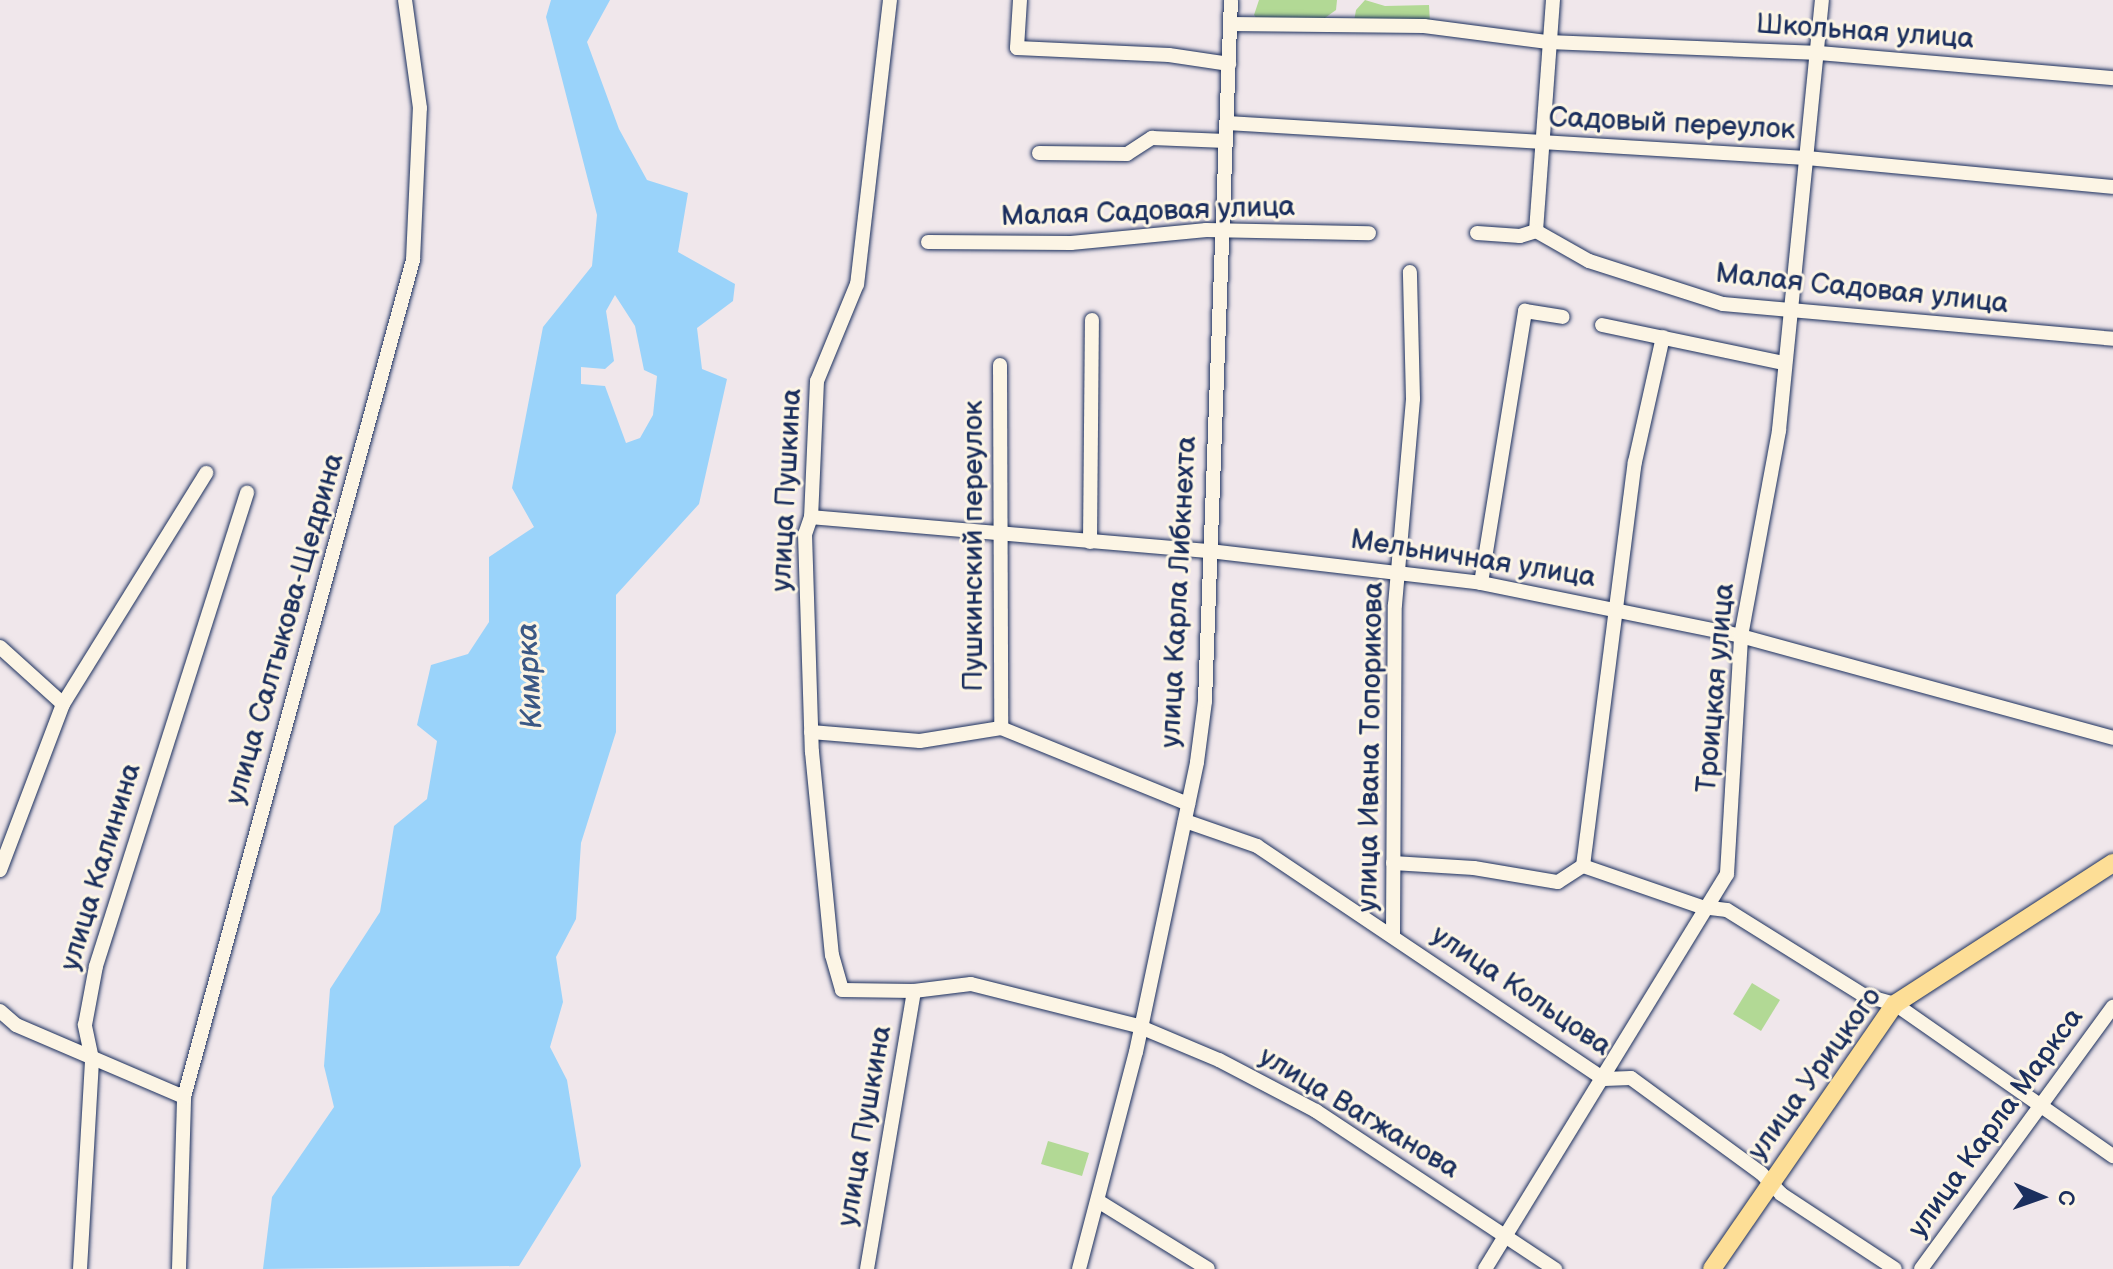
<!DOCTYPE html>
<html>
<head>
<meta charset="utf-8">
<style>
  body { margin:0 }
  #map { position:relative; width:2113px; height:1269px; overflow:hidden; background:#f0e7eb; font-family:"Balsamiq Sans",sans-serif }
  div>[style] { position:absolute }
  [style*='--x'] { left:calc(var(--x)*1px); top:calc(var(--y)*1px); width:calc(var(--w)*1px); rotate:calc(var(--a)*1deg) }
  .green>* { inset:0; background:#b2d995 }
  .water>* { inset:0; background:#9ad3fa }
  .roads { filter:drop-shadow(0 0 2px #1b2f5e) drop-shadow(0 0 2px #1b2f5e) }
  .minor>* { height:14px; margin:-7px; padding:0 7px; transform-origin:7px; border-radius:7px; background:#fcf5e5 }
  .major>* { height:18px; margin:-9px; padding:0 9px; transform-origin:9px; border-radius:9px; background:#fdde96 }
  span { translate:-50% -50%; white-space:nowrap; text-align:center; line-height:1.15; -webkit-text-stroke:6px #fcf5e5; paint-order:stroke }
  .street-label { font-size:28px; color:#1b2f5e }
  .water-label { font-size:30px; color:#3b5885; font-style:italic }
  .north { position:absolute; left:2001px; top:1157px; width:80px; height:80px; -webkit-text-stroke:6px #fcf5e5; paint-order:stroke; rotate:92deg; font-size:22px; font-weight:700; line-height:32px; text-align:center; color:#1b2f5e }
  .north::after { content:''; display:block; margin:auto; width:28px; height:36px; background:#1b2f5e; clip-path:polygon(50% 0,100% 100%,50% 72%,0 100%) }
</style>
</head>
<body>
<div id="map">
  <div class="green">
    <div style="clip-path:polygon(1259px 0,1337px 0,1336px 10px,1322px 20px,1260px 22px,1254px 15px)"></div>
    <div style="clip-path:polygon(1365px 0,1385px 6px,1429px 5px,1430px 23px,1354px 21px,1356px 10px)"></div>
    <div style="clip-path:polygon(1752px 983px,1780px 1000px,1761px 1031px,1733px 1014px)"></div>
    <div style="clip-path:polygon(1048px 1141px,1089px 1153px,1082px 1176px,1041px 1164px)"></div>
  </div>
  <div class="water">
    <div style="clip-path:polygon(evenodd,551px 0,610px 0,587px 42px,619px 129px,647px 180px,688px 193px,678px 252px,735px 284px,733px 301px,697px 328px,702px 369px,727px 379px,699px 504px,616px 595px,616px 732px,581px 843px,576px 919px,556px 957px,563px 1002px,550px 1047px,567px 1080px,581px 1166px,519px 1266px,263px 1269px,272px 1197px,334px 1107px,324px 1066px,330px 989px,380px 912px,394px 826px,427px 799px,437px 741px,417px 725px,431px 665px,468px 654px,489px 622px,489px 557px,534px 527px,512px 488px,543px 327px,592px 266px,597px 215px,546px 17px,551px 0,615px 295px,635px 326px,644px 370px,657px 376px,653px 415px,640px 438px,626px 443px,605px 386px,581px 384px,581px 367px,605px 369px,614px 361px,606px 311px,615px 295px)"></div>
  </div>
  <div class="roads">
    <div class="minor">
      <div style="--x:890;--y:0;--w:286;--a:96.6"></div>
      <div style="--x:857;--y:284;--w:105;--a:112.4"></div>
      <div style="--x:817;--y:381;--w:136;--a:92.5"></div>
      <div style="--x:811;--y:517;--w:18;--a:109"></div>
      <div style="--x:805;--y:534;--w:218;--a:88.2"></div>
      <div style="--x:812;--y:752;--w:204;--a:84.4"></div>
      <div style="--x:832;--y:955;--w:36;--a:74"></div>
      <div style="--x:842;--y:990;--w:72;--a:0.8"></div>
      <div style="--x:914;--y:991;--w:57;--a:-7"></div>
      <div style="--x:971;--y:984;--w:172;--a:14.1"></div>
      <div style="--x:1138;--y:1026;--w:88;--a:22.8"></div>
      <div style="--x:1219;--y:1060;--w:110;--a:27.7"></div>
      <div style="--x:1316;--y:1111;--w:287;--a:33.5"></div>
      <div style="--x:1020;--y:0;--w:48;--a:93.6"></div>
      <div style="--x:1017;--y:48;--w:152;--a:2.6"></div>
      <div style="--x:1169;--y:55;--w:61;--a:8.5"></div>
      <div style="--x:1230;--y:24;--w:194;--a:0.6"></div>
      <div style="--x:1424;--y:26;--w:125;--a:7.4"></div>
      <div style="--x:1548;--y:42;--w:272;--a:2.3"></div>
      <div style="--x:1820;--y:53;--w:294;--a:4.9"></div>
      <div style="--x:1227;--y:123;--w:580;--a:3.46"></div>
      <div style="--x:1806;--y:158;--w:308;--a:5.4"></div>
      <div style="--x:1039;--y:153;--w:88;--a:0.7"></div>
      <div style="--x:1127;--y:154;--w:30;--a:-33"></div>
      <div style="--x:1152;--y:138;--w:74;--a:2.3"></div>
      <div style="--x:1536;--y:231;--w:232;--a:-85.8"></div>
      <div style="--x:1477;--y:233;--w:43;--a:4"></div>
      <div style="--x:1520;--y:236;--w:17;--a:-17"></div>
      <div style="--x:1536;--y:231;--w:61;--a:29.5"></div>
      <div style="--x:1589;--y:261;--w:141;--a:17.8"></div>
      <div style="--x:1723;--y:304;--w:392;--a:5.1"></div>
      <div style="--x:928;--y:242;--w:143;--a:0.4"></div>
      <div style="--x:1071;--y:243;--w:136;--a:-5.5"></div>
      <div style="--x:1206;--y:230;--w:163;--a:1.1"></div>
      <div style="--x:1602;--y:325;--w:186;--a:11.8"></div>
      <div style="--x:1000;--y:365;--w:363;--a:89.8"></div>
      <div style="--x:811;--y:517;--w:400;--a:4.9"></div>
      <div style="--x:1210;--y:551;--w:273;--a:6.7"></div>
      <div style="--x:1481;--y:583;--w:265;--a:11.5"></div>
      <div style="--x:1741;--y:636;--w:386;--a:15.3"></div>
      <div style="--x:1090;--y:542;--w:222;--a:-89.5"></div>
      <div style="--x:1481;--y:583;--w:276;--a:-80.8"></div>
      <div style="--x:1525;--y:311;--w:38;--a:9"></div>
      <div style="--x:0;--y:647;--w:85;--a:42.1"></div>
      <div style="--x:811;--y:732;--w:109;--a:4.7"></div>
      <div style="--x:920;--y:741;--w:82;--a:-9.1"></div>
      <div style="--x:1001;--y:728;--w:202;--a:22.1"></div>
      <div style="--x:1185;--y:821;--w:76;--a:19.1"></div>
      <div style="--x:1257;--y:846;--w:418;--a:33.9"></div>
      <div style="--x:1604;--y:1079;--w:27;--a:-2"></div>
      <div style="--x:1631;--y:1078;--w:161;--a:36.2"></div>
      <div style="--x:1761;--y:1173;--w:29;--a:46"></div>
      <div style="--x:1781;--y:1194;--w:136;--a:33.3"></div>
      <div style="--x:1393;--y:863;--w:81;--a:3.5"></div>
      <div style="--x:1474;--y:868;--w:85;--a:9.5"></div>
      <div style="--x:1558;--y:882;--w:30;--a:-33"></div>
      <div style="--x:1583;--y:866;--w:126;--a:19"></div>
      <div style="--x:1702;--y:907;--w:25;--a:7"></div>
      <div style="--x:1727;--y:910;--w:160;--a:32"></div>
      <div style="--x:1863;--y:995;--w:33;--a:16"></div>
      <div style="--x:1895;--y:1004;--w:266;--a:34.9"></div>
      <div style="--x:1583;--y:866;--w:407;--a:-82.7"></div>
      <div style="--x:1635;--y:462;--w:128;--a:-77.4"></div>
      <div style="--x:0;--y:870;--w:178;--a:-69.2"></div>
      <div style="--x:63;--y:704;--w:272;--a:-58.2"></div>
      <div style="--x:1393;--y:935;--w:330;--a:-89.7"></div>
      <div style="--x:1395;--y:605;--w:207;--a:-85"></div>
      <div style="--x:1413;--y:399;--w:127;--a:-91.4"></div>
      <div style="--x:0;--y:1011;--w:21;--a:41"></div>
      <div style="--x:16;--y:1025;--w:183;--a:23.2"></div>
      <div style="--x:1098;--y:1201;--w:129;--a:31.7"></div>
      <div style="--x:80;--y:1269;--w:210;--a:-86.7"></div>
      <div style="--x:92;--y:1059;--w:35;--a:-102"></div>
      <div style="--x:85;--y:1025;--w:60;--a:-79.4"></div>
      <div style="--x:96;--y:966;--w:497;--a:-72.3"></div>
      <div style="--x:179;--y:1269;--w:172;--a:-88.3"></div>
      <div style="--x:184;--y:1097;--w:868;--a:-74.7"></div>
      <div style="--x:413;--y:260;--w:152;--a:-87.4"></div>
      <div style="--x:420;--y:108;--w:109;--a:-97.9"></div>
      <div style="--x:867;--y:1269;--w:282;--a:-80.4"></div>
      <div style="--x:1079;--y:1269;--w:224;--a:-75.3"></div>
      <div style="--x:1136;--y:1052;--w:296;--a:-78.1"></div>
      <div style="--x:1197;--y:762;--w:62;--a:-82.5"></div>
      <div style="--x:1205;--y:701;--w:701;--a:-87.88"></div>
      <div style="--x:1485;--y:1269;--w:463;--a:-58.5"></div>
      <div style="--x:1727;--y:874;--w:238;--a:-86.6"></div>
      <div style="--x:1741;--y:636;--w:209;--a:-79.5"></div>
      <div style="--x:1779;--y:430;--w:432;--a:-84.3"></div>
      <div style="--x:1921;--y:1269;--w:325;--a:-53.8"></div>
    </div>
    <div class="major">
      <div style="--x:1712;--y:1269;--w:322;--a:-55.4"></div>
      <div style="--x:1895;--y:1004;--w:260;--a:-32.9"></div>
    </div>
  </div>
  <div class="street-label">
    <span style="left:1865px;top:32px;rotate:4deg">Школьная улица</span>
    <span style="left:1672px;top:124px;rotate:3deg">Садовый переулок</span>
    <span style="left:1148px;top:212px;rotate:-2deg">Малая Садовая улица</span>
    <span style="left:1862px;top:289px;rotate:6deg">Малая Садовая улица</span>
    <span style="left:787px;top:490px;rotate:-87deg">улица Пушкина</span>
    <span style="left:974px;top:546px;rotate:-90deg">Пушкинский переулок</span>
    <span style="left:1473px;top:559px;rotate:9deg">Мельничная улица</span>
    <span style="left:1179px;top:592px;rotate:-87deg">улица Карла Либкнехта</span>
    <span style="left:285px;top:629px;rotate:-74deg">улица Салтыкова-Щедрина</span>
    <span style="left:1716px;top:688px;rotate:-85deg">Троицкая улица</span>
    <span style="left:1371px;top:747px;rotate:-89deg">улица Ивана Топорикова</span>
    <span style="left:101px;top:867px;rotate:-73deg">улица Калинина</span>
    <span style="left:1521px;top:991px;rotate:34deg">улица Кольцова</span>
    <span style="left:1815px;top:1074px;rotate:-54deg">улица Урицкого</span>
    <span style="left:1359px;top:1113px;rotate:31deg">улица Вагжанова</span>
    <span style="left:1996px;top:1123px;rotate:-54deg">улица Карла Маркса</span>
    <span style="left:865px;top:1126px;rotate:-80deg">улица Пушкина</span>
  </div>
  <div class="water-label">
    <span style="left:530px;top:676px;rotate:-93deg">Кимрка</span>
  </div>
  <div class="north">С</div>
</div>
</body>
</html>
